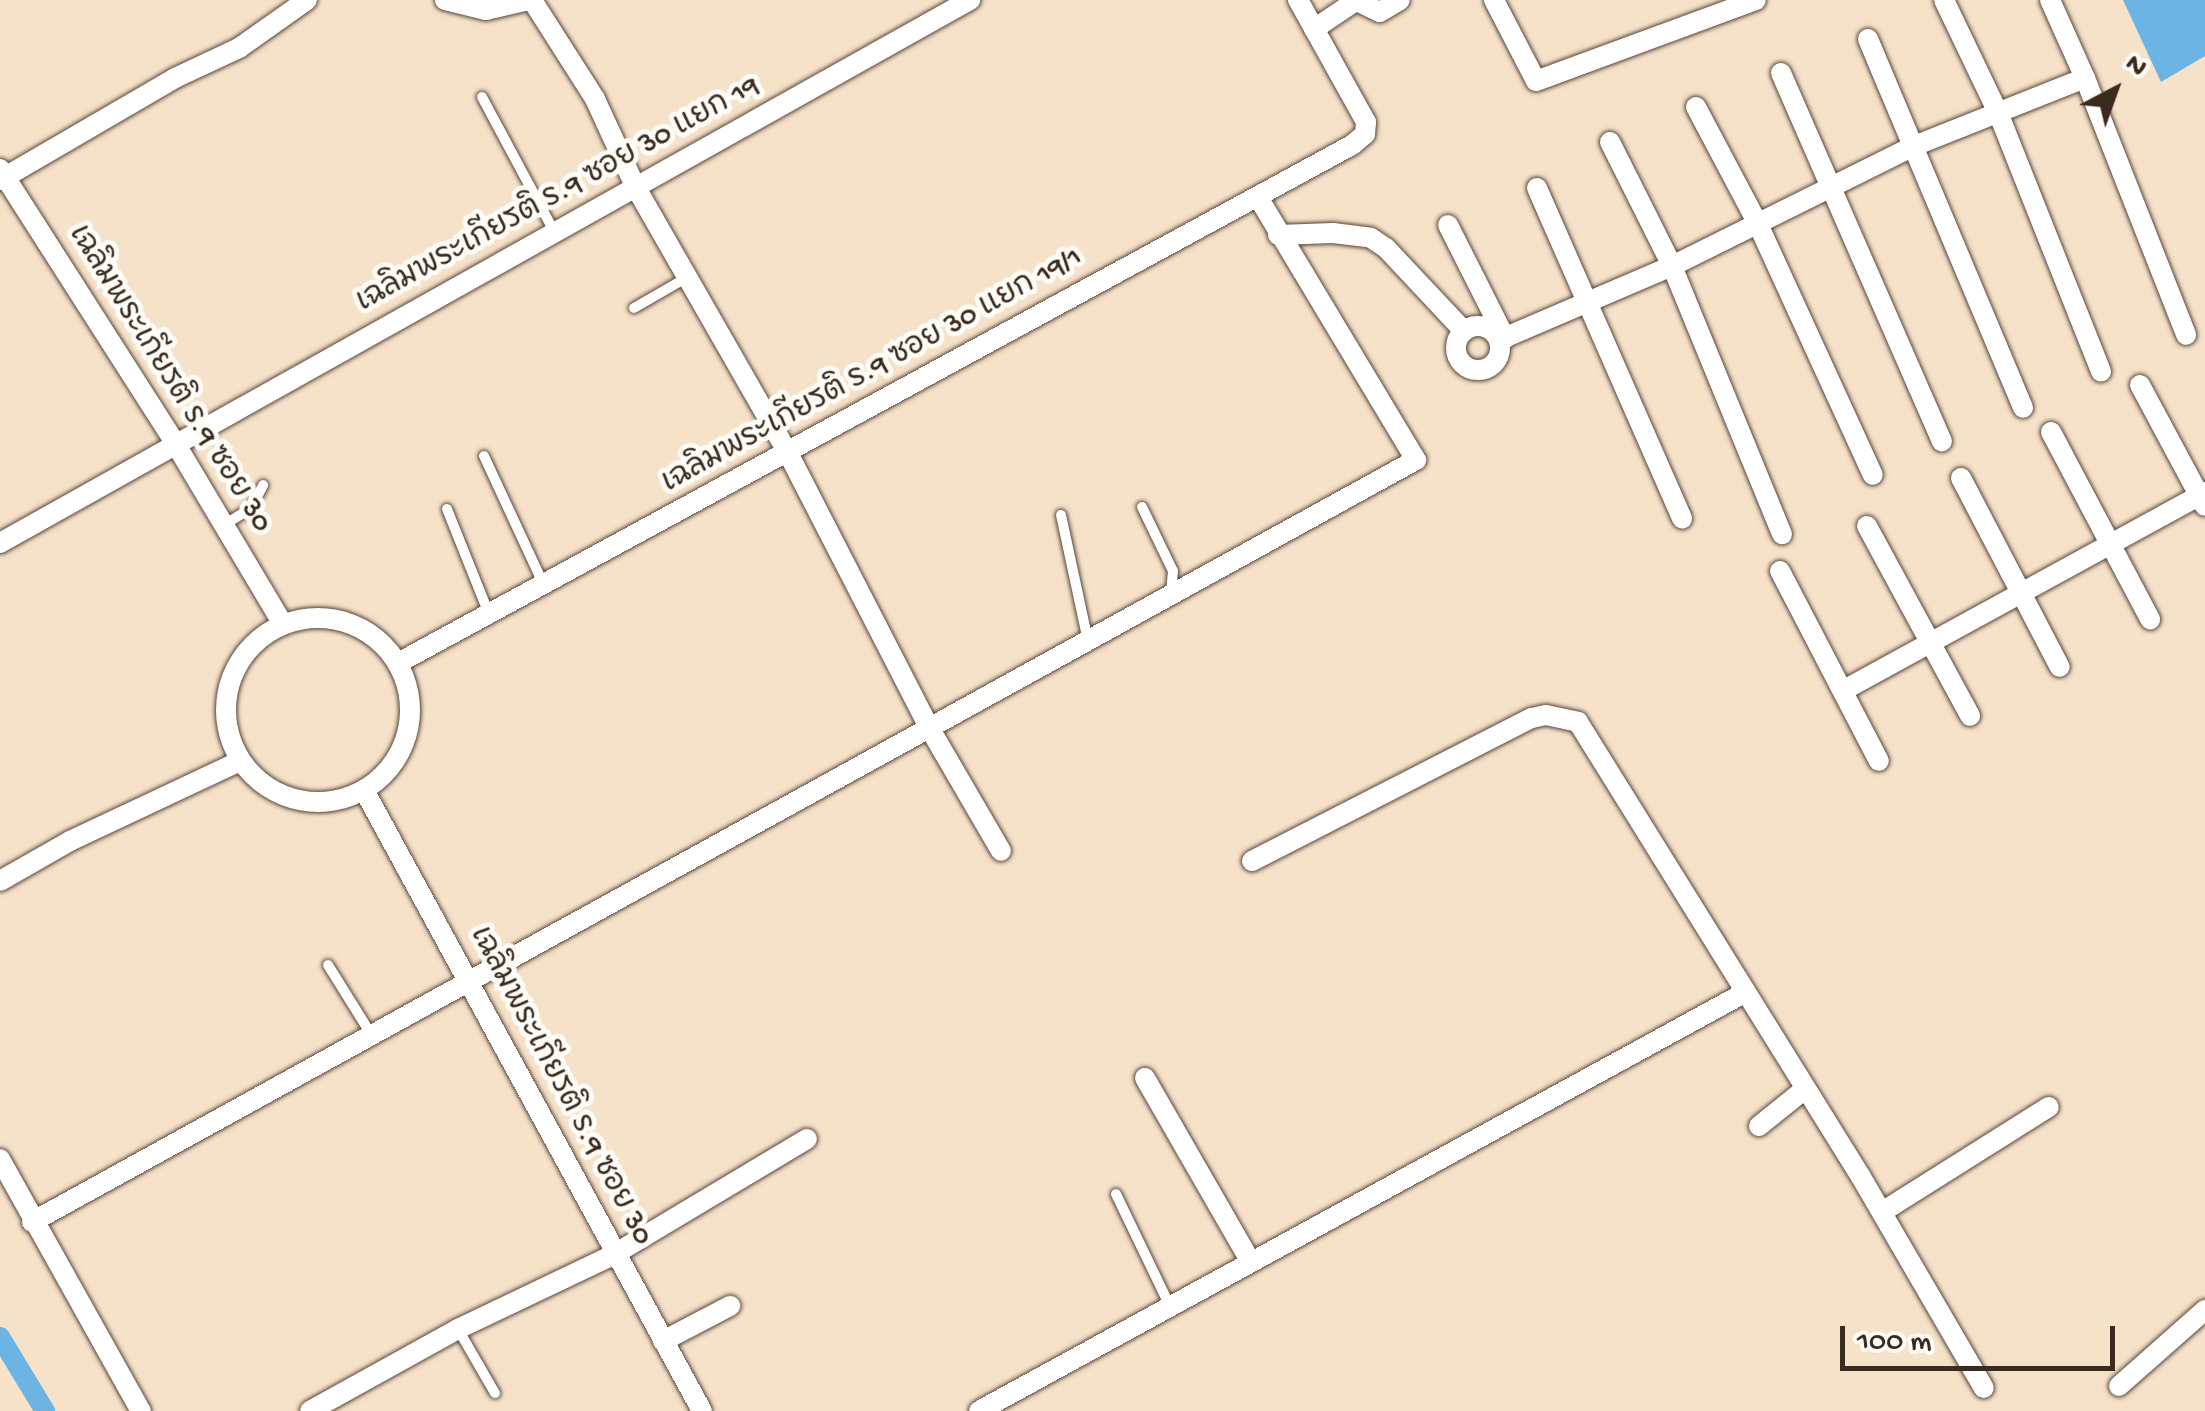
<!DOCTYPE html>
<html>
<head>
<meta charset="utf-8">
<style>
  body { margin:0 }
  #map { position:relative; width:2205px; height:1411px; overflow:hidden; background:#f6e1c9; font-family:"Gochi Hand","Playpen Sans Thai",sans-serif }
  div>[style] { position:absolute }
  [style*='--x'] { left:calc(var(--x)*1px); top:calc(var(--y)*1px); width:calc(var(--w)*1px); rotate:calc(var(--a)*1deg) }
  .water>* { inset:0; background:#6bb4e3 }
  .canal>* { height:20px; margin:-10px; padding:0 10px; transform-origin:10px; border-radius:10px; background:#6bb4e3 }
  .roads { filter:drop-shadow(0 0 2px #574538) drop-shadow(0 0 2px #574538) }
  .lane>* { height:10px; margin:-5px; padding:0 5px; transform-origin:5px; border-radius:5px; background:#fff }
  .street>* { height:20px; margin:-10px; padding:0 10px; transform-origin:10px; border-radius:10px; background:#fff }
  .street>.ring { margin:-10px; padding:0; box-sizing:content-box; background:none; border:20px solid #fff; border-radius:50% }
  span { translate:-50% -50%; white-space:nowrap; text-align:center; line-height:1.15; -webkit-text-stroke:10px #fdfcf7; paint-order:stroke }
  .street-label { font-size:30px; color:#3b2a1e }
  .north { position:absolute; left:2065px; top:40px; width:100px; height:100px; -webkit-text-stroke:8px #fdfcf7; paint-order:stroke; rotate:41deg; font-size:28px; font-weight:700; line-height:40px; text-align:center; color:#3b2a1e }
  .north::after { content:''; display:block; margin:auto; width:35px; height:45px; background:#3b2a1e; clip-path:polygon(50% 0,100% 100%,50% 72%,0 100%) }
  .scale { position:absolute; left:1840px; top:1326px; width:275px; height:45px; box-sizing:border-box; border:5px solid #3b2a1e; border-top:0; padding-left:12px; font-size:30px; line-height:35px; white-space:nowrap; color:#3b2a1e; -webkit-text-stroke:8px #fdfcf7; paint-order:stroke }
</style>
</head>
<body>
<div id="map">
  <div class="water">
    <div style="clip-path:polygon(2123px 0,2205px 0,2205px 56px,2161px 82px)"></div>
  </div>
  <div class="canal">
    <div style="--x:0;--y:1337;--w:87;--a:58.7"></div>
  </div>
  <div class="roads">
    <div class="lane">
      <div style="--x:482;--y:97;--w:154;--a:61.8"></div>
      <div style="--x:634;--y:308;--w:60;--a:-30"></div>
      <div style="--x:484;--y:456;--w:142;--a:65.1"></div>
      <div style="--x:1142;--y:507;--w:71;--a:64.2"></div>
      <div style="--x:1173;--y:571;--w:23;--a:95"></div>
      <div style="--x:447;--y:509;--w:113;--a:68.2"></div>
      <div style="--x:1061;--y:515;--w:129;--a:77.9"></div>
      <div style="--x:224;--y:525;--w:32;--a:-32"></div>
      <div style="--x:251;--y:508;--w:26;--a:-62"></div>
      <div style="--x:328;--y:965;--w:81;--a:58.1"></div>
      <div style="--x:1116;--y:1194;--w:124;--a:64.3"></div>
      <div style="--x:458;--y:1329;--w:74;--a:60"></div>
    </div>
    <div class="street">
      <div style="--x:445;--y:0;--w:42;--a:13.7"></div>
      <div style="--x:486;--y:10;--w:44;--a:-13.1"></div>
      <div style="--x:532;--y:0;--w:117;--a:57.5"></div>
      <div style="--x:595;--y:99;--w:96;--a:65.3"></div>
      <div style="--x:635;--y:186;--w:305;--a:60.2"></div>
      <div style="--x:787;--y:451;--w:313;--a:62.8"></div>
      <div style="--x:930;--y:729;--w:141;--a:59.8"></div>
      <div style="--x:1494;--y:0;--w:91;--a:62.6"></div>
      <div style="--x:1536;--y:81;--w:234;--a:-20.2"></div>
      <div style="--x:1944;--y:0;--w:127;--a:64.4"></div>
      <div style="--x:1999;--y:115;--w:276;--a:68.3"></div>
      <div style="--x:1357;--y:1;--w:25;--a:26"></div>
      <div style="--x:1380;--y:12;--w:23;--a:-31"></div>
      <div style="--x:1314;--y:29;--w:52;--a:-34"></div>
      <div style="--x:1868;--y:39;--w:400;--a:67.2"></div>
      <div style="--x:1781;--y:73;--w:402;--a:66.4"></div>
      <div style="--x:2085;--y:78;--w:276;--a:68.5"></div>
      <div style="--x:1696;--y:107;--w:130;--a:62.1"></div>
      <div style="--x:1757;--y:222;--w:278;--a:65.4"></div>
      <div style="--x:1610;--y:142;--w:139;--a:63.4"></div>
      <div style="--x:1672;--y:266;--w:290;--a:67.7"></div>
      <div style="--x:0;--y:169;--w:325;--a:57.4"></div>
      <div style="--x:175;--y:443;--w:211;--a:59.2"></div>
      <div style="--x:0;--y:180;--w:203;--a:-30.2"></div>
      <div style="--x:175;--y:78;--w:71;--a:-25.1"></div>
      <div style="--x:239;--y:48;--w:83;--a:-35.2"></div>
      <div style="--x:1537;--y:188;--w:361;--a:66.3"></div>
      <div style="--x:1448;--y:225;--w:127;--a:63.2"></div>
      <div style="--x:1278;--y:235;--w:55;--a:-2.1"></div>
      <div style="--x:1333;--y:233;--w:38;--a:7"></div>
      <div style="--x:1371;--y:238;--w:18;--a:34"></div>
      <div style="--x:1386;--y:248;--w:114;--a:46.8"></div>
      <div class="ring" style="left:1456px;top:326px;width:24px;height:24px"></div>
      <div style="--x:1499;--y:340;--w:188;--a:-23.2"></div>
      <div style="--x:1672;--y:266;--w:270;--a:-26.4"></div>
      <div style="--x:1914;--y:146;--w:184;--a:-21.7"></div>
      <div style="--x:2085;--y:78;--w:85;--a:-114.2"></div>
      <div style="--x:2140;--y:385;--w:137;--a:61.8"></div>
      <div style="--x:2051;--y:432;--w:212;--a:62.1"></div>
      <div style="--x:1961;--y:478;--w:213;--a:62.4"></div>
      <div style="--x:1867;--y:526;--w:216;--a:61.5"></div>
      <div style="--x:0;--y:543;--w:1112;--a:-29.24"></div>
      <div style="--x:1780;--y:571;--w:214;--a:62.5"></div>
      <div class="ring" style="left:226px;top:618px;width:164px;height:164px"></div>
      <div style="--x:398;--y:663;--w:1086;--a:-28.5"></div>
      <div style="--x:1352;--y:145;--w:17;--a:-40"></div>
      <div style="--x:1365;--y:134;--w:12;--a:-85"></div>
      <div style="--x:1366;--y:122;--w:140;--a:-119.1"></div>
      <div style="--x:1844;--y:690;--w:412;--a:-28.7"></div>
      <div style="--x:364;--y:790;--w:707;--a:61.44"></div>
      <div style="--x:1252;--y:861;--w:314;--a:-27.1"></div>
      <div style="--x:1532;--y:718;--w:14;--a:-12"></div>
      <div style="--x:1546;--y:715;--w:33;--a:12"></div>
      <div style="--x:1578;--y:722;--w:536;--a:58.12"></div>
      <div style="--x:1861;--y:1177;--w:244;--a:59.8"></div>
      <div style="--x:0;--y:881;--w:81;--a:-29.7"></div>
      <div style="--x:70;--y:841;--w:188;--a:-25.2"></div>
      <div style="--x:1145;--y:1078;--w:212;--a:60.1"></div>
      <div style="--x:1759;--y:1126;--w:59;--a:-38.8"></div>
      <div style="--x:0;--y:1159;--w:289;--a:60.8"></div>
      <div style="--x:1882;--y:1212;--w:197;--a:-32.2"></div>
      <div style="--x:32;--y:1222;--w:1580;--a:-28.84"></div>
      <div style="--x:1416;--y:460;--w:307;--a:-121"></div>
      <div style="--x:663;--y:1341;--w:76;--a:-27.6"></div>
      <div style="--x:2119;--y:1386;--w:115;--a:-41.5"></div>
      <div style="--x:310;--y:1411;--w:169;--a:-29"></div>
      <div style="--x:458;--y:1329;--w:172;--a:-25.5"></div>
      <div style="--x:613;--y:1255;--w:226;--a:-30.9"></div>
      <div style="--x:979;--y:1411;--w:872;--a:-28.65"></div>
    </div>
  </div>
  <div class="street-label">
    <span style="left:559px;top:196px;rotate:-29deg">เฉลิมพระเกียรติ ร.9 ซอย 30 แยก 19</span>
    <span style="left:873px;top:372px;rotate:-29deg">เฉลิมพระเกียรติ ร.9 ซอย 30 แยก 19/1</span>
    <span style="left:168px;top:380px;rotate:58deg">เฉลิมพระเกียรติ ร.9 ซอย 30</span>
    <span style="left:559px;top:1087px;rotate:62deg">เฉลิมพระเกียรติ ร.9 ซอย 30</span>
  </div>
  <div class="north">N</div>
  <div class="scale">100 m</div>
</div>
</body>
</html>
